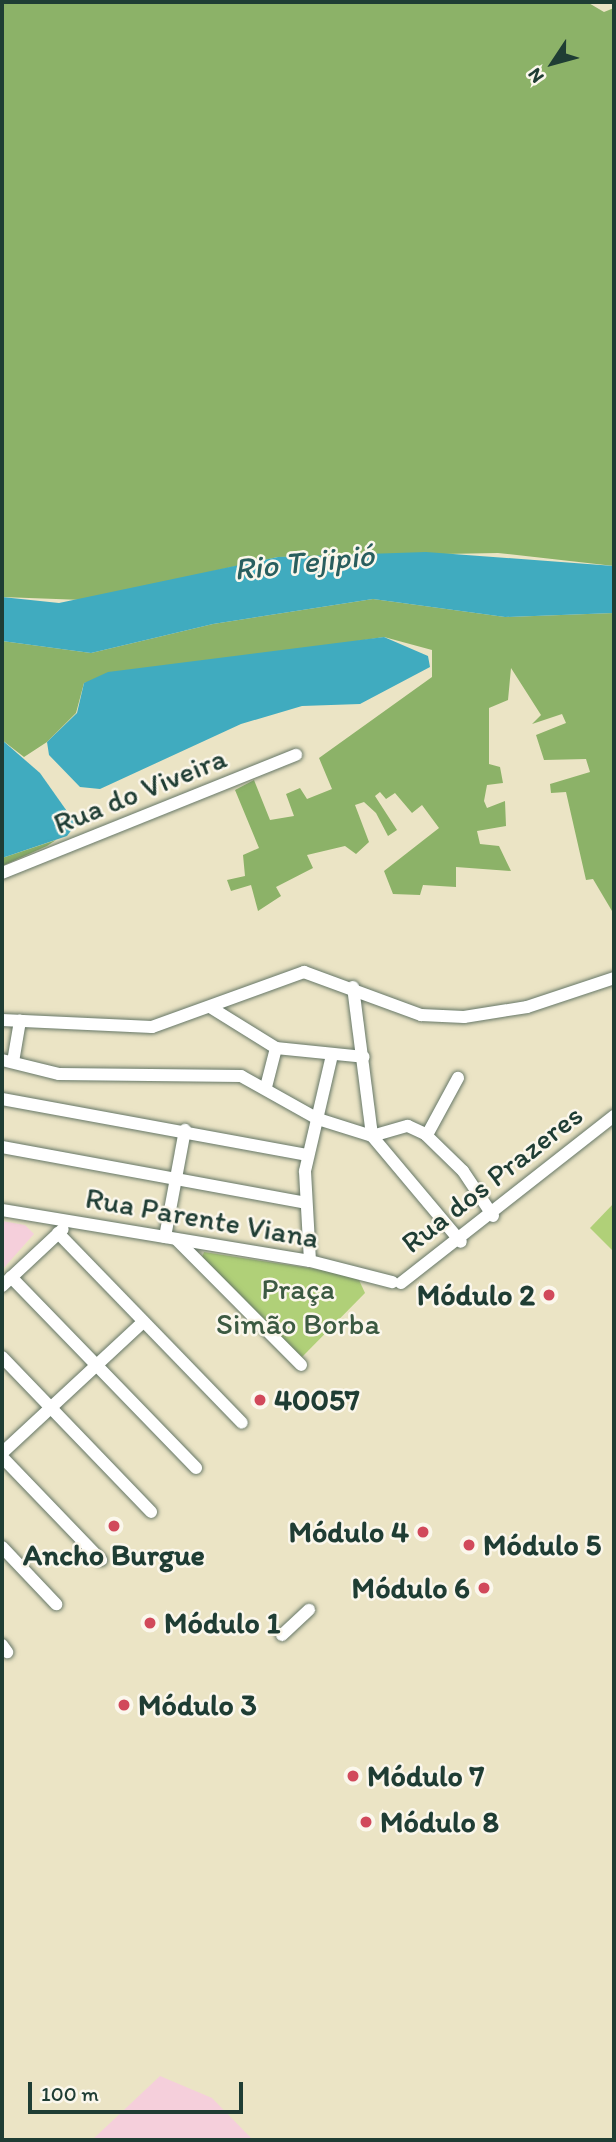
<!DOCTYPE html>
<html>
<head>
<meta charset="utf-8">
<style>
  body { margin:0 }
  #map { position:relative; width:616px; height:2142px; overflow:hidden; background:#ebe4c5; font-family:Itim,sans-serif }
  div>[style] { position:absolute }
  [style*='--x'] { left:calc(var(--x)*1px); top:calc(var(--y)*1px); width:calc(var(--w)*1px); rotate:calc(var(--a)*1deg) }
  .built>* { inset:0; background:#f5cfdb }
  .green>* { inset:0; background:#b0d078 }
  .forest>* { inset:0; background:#8cb268 }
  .water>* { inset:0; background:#40abbf }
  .roads { filter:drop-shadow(0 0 2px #667767) drop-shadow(0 0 2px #667767) }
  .street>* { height:12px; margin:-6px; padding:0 6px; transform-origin:6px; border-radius:6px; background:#fff }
  .dots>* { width:19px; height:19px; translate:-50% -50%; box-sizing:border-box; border:4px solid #fbf7ec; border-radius:50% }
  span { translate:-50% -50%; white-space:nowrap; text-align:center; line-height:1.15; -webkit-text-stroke:5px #fbf7ec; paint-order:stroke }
  .street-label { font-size:30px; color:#1f3d34 }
  .park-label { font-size:30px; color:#3c5a42 }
  .poi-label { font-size:30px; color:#1f3d34; font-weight:700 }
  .right { translate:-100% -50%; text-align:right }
  .left { translate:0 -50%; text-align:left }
  .water-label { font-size:32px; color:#295e5e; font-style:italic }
  .frame { position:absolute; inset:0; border:4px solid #1f3d34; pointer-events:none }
  .north { position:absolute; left:518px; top:28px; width:70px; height:70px; -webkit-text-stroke:5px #fbf7ec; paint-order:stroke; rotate:234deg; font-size:19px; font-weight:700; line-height:28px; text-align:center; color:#1f3d34 }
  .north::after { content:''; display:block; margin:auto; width:24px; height:32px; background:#1f3d34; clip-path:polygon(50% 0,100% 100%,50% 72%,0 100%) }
  .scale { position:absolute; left:28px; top:2082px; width:215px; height:32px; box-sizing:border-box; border:4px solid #1f3d34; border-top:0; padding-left:9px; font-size:21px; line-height:24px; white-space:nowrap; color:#1f3d34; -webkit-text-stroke:5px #fbf7ec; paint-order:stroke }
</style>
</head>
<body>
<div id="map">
  <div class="built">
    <div style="clip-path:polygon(2px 1221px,25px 1225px,34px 1234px,2px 1270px)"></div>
    <div style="clip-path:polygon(160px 2076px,212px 2098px,253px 2140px,92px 2140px)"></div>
  </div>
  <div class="green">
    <div style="clip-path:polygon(614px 1203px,614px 1252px,590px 1228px)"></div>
    <div style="clip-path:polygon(204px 1252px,335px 1272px,359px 1280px,365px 1293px,302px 1357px,201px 1260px)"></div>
  </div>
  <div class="forest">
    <div style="clip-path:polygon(2px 2px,587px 2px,604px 12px,614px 8px,614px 566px,498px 553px,278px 557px,83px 600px,2px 597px)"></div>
    <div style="clip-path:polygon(373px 599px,505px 617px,614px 613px,612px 911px,593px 879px,586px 880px,566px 792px,551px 793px,550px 784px,590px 772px,586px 759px,544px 760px,536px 735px,566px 723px,562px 714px,532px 724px,541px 715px,511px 668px,508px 700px,489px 708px,489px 764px,500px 767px,503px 783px,487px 785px,484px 801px,487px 808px,505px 801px,506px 826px,477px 831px,480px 844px,499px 846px,511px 871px,456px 867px,456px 887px,423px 885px,420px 895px,393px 894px,384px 871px,439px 828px,422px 805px,412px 813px,395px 793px,386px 799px,380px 792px,375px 796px,397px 830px,388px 836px,376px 813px,364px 802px,355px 805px,369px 842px,356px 854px,345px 846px,307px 855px,313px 868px,276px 887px,281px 896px,258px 911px,251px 885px,231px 891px,227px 880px,245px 876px,243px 855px,259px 848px,235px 790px,254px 780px,270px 820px,294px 816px,286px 794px,300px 788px,307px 799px,332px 789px,319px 758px,432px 677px,432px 650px,384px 637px,84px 683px,76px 713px,47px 742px,24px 757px,2px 740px,2px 641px,91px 653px,213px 624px)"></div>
    <div style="clip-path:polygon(56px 840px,47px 846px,2px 866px,2px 858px)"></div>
  </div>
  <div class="water">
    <div style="clip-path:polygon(426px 552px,614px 566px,614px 613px,505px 617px,373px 599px,213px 624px,91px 653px,2px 641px,2px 597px,59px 603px,278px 557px)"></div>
    <div style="clip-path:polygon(384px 637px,428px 656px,430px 667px,360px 704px,302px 706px,241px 724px,100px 789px,80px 787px,49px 755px,47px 742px,77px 713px,84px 683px,108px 672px)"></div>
    <div style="clip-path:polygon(2px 740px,40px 773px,76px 824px,67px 836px,2px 858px)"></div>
  </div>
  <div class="roads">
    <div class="street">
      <div style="--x:2;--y:873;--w:317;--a:-21.9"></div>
      <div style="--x:353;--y:987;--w:150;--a:82.7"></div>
      <div style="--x:210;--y:1007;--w:78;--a:31.8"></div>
      <div style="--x:276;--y:1048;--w:88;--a:5.8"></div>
      <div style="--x:2;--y:1020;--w:150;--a:2.7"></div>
      <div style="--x:152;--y:1027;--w:162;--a:-19.9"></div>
      <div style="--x:304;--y:972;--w:125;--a:20.2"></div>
      <div style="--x:421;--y:1015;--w:43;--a:2.7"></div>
      <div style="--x:464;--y:1017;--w:64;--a:-9"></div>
      <div style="--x:527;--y:1007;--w:92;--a:-18.4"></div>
      <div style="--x:2;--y:1060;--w:59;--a:13.8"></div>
      <div style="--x:59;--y:1074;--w:182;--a:0.6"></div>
      <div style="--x:241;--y:1076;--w:88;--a:29.2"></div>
      <div style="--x:318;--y:1119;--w:57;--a:17.5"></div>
      <div style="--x:372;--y:1136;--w:138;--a:50"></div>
      <div style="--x:13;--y:1062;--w:42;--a:-80.3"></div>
      <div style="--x:266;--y:1087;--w:40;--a:-75.6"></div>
      <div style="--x:2;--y:1099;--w:311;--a:10.4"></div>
      <div style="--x:427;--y:1135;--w:65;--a:-61.5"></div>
      <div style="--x:372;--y:1136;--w:37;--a:-16"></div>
      <div style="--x:408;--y:1126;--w:19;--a:25"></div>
      <div style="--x:425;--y:1134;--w:53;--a:44.2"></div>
      <div style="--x:463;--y:1171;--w:54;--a:56.3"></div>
      <div style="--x:2;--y:1147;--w:309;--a:10.4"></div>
      <div style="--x:2;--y:1210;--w:312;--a:9.4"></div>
      <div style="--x:310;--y:1261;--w:85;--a:14.4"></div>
      <div style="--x:58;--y:1233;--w:264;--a:45.9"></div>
      <div style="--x:165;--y:1237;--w:109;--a:-79.4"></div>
      <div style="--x:177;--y:1240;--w:176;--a:45.2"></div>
      <div style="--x:310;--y:1261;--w:90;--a:-93.2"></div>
      <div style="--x:305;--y:1171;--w:119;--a:-76.9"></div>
      <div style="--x:11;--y:1277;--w:266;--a:45.9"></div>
      <div style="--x:401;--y:1283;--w:271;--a:-38.1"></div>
      <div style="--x:2;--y:1286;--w:83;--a:-43.1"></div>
      <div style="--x:2;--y:1357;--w:215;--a:46.1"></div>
      <div style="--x:2;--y:1453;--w:192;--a:-42.9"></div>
      <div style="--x:2;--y:1457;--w:143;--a:46.1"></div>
      <div style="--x:2;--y:1547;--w:79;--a:46.5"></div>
      <div style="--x:282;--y:1635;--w:37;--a:-43"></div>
      <div style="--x:2;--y:1645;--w:9;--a:54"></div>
    </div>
  </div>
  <div class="dots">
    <div style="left:549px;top:1295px;background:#d1495b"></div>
    <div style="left:260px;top:1400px;background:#d1495b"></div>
    <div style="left:114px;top:1526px;background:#d1495b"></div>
    <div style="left:423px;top:1532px;background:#d1495b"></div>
    <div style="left:469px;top:1545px;background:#d1495b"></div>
    <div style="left:484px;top:1588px;background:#d1495b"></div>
    <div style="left:150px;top:1623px;background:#d1495b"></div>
    <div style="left:124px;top:1705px;background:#d1495b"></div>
    <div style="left:353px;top:1776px;background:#d1495b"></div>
    <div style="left:366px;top:1822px;background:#d1495b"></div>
  </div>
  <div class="street-label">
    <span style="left:140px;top:791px;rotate:-22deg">Rua do Viveira</span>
    <span style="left:492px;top:1179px;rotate:-38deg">Rua dos Prazeres</span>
    <span style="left:202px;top:1218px;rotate:10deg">Rua Parente Viana</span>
  </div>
  <div class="park-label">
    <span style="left:298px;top:1306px">Praça<br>Simão Borba</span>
  </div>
  <div class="poi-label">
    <span class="right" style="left:535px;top:1295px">Módulo 2</span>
    <span class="left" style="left:274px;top:1400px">40057</span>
    <span class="right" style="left:409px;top:1532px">Módulo 4</span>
    <span class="left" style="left:483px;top:1545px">Módulo 5</span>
    <span style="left:114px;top:1555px">Ancho Burgue</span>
    <span class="right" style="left:470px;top:1588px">Módulo 6</span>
    <span class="left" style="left:164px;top:1623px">Módulo 1</span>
    <span class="left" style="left:138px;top:1705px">Módulo 3</span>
    <span class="left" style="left:367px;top:1776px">Módulo 7</span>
    <span class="left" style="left:380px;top:1822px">Módulo 8</span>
  </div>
  <div class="water-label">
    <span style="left:304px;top:562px;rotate:-6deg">Rio Tejipió</span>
  </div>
  <div class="frame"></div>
  <div class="north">N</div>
  <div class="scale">100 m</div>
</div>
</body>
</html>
